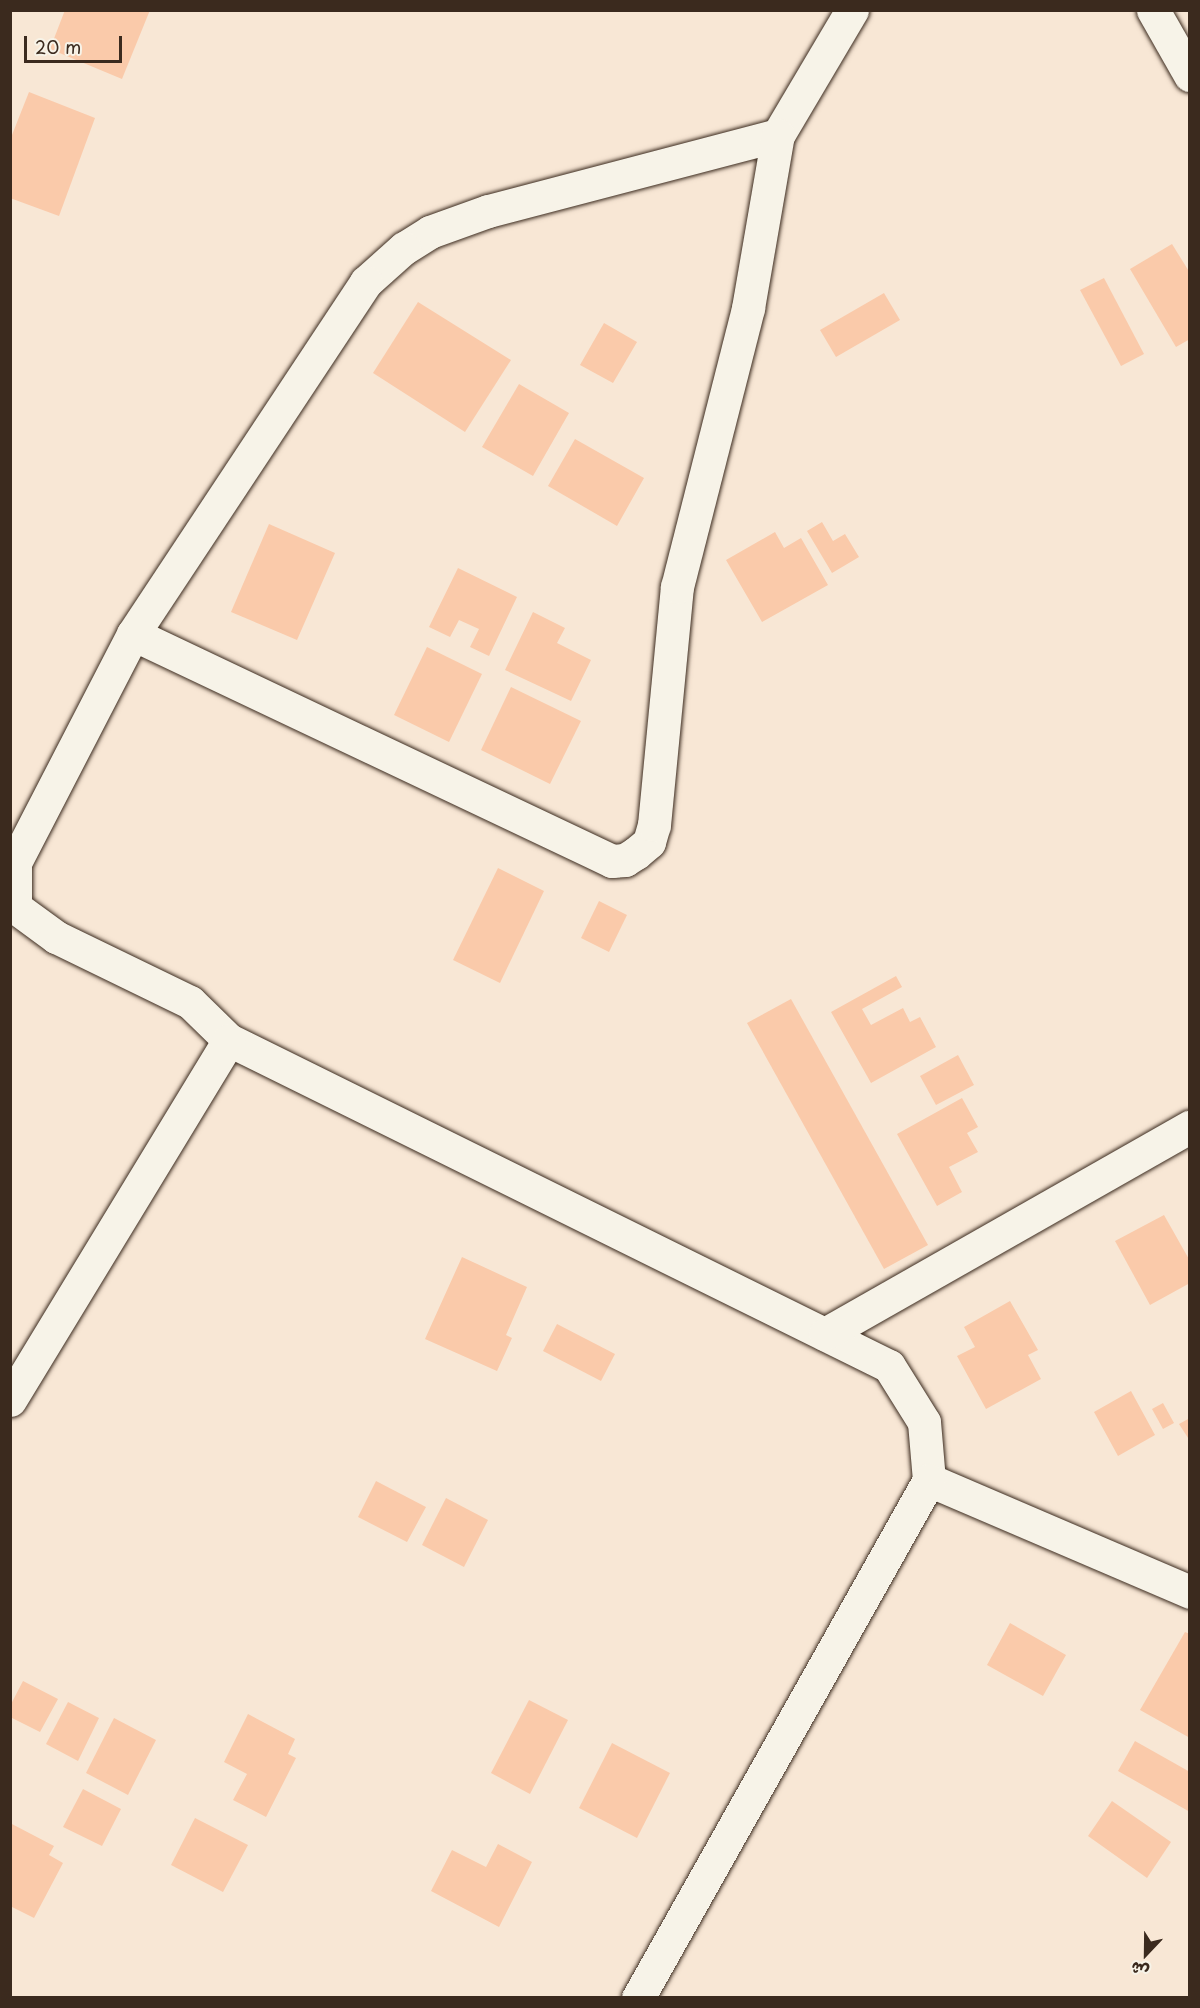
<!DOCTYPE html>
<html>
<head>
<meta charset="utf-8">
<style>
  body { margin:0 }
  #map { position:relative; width:1200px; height:2008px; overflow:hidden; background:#f8e7d5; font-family:"Playpen Sans","Playpen Sans Arabic",sans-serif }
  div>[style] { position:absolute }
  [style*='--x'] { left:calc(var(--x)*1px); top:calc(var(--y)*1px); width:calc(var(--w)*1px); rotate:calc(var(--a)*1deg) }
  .building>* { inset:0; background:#facaaa }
  .roads { filter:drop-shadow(0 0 2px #3b2a1e) drop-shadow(0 0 2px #3b2a1e) }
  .minor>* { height:33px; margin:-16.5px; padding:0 16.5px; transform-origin:16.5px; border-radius:16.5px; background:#f7f3e8 }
  .highway>* { height:33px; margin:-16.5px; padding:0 16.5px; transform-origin:16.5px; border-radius:16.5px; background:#f7f3e8 }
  span { translate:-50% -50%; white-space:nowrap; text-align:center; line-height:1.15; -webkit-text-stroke:5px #f7f3e8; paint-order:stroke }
  .frame { position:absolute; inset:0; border:12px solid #3b2a1e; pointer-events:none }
  .north { position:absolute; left:1116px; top:1924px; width:60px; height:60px; -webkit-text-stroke:4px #f7f3e8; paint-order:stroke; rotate:202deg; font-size:16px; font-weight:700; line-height:24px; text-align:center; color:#3b2a1e }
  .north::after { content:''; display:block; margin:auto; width:21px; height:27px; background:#3b2a1e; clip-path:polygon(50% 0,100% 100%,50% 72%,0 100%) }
  .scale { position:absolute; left:24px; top:36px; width:98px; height:27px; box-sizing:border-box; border:3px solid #3b2a1e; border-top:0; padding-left:8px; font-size:18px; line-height:21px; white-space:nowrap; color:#3b2a1e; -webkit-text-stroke:4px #f7f3e8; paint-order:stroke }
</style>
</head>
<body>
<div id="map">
  <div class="building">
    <div style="clip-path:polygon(65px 10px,150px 10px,122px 79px,50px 49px)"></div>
    <div style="clip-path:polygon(29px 92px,95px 118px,59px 216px,10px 198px,10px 140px)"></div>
    <div style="clip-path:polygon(1172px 244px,1190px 273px,1190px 339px,1176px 347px,1130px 269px)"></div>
    <div style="clip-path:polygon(1104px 278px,1144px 354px,1121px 366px,1080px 290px)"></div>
    <div style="clip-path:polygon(884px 293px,900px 320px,836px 357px,820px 330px)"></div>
    <div style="clip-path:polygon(418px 302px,511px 360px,465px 432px,373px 373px)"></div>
    <div style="clip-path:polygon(604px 323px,637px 342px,613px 383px,580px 365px)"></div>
    <div style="clip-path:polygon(519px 384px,569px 413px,533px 476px,482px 447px)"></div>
    <div style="clip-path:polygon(575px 439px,644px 478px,617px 526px,548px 486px)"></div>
    <div style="clip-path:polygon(822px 522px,833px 541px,845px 534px,859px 557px,832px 573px,807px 531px)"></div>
    <div style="clip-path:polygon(269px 524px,335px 553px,297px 640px,231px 612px)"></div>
    <div style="clip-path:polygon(775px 532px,784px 548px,801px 538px,828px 585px,762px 622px,726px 560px)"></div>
    <div style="clip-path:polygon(458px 568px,517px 597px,489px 656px,470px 647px,479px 629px,459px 620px,450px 637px,429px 627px)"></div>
    <div style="clip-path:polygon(533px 612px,565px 628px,557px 643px,591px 660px,571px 701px,505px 670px)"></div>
    <div style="clip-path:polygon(427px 647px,482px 674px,449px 742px,394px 715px)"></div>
    <div style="clip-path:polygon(511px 687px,581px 721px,550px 784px,481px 750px)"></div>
    <div style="clip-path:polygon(498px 868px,544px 891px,500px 983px,453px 960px)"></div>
    <div style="clip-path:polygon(599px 901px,627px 915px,609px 952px,581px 938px)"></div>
    <div style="clip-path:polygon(896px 976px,902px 987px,862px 1009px,871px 1025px,903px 1008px,910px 1022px,920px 1017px,936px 1047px,871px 1083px,831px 1012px)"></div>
    <div style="clip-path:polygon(791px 999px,928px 1245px,884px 1269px,747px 1023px)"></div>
    <div style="clip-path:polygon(958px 1055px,974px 1085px,936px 1105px,920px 1076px)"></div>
    <div style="clip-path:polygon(962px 1098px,978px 1127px,967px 1133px,978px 1152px,949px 1167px,962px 1192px,937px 1206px,897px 1134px)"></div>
    <div style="clip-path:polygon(1164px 1215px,1190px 1261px,1190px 1283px,1150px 1305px,1115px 1241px)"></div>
    <div style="clip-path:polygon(462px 1257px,527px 1287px,506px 1335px,512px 1338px,497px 1371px,425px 1339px)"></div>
    <div style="clip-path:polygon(1010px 1301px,1038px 1350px,1028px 1355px,1041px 1379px,986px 1409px,957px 1356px,975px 1347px,964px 1327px)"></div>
    <div style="clip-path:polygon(557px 1324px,615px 1354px,601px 1381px,543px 1351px)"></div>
    <div style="clip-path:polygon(1131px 1391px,1155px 1435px,1118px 1456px,1094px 1412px)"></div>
    <div style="clip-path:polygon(1163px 1403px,1174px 1423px,1163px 1429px,1152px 1409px)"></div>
    <div style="clip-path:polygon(1190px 1418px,1190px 1441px,1179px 1424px)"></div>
    <div style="clip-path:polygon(376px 1481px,426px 1507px,407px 1542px,358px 1517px)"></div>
    <div style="clip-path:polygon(446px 1498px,488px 1520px,464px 1567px,422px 1545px)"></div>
    <div style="clip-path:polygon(1010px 1623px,1066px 1655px,1043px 1696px,987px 1665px)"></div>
    <div style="clip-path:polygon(1185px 1632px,1190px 1634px,1190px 1738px,1140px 1710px)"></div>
    <div style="clip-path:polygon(23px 1681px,58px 1699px,40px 1732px,10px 1717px,10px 1706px)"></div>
    <div style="clip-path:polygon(529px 1700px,568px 1720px,530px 1794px,491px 1773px)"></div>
    <div style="clip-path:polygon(68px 1702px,99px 1718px,78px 1761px,46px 1744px)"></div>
    <div style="clip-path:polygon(248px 1714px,295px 1739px,288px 1754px,296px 1758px,266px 1817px,233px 1800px,247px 1774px,224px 1762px)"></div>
    <div style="clip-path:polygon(114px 1718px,156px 1740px,128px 1795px,86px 1773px)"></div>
    <div style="clip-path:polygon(1135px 1741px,1190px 1772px,1190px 1812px,1118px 1771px)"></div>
    <div style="clip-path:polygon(612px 1743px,670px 1773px,637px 1838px,579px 1808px)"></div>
    <div style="clip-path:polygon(83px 1789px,121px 1809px,102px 1846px,63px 1827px)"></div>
    <div style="clip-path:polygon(1112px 1801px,1171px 1842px,1147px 1878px,1088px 1836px)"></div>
    <div style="clip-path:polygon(195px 1818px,248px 1845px,223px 1892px,171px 1865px)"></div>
    <div style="clip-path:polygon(10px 1823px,54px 1846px,49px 1855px,63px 1863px,34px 1918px,10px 1906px)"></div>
    <div style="clip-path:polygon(498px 1844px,532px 1862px,499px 1927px,431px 1891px,452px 1850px,486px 1867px)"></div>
  </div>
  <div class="roads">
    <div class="minor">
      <div style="--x:852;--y:10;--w:145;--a:120.6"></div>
      <div style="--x:778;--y:135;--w:300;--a:165.3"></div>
      <div style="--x:488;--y:211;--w:62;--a:160.1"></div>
      <div style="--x:430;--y:232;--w:31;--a:148"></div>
      <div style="--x:404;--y:248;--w:51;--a:138.2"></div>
      <div style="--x:366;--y:282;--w:422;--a:123.5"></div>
      <div style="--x:133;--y:634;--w:258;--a:117.3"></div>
      <div style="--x:15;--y:863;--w:44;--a:90"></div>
      <div style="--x:15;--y:907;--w:51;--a:36.2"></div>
      <div style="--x:56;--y:937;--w:149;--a:25.9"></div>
      <div style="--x:190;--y:1002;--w:54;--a:44.3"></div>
      <div style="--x:229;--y:1040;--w:736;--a:26.29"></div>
      <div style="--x:889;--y:1366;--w:66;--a:58"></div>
      <div style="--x:924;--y:1422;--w:58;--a:85.1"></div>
      <div style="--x:929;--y:1480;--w:284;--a:23.2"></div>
      <div style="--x:133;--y:634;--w:530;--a:25.36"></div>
      <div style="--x:612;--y:861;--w:13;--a:-4"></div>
      <div style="--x:625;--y:860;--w:13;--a:-32"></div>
      <div style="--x:636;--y:853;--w:17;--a:-40"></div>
      <div style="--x:649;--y:842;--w:18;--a:-74"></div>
      <div style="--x:654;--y:825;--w:239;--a:-84.5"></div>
      <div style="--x:677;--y:587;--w:288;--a:-75.7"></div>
      <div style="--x:748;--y:308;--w:176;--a:-80.2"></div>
      <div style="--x:825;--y:1334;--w:420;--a:-29.6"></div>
      <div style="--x:10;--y:1400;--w:421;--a:-58.7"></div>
      <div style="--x:638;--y:1998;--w:594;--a:-60.67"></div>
    </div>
    <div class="highway">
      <div style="--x:1153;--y:10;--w:75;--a:60.4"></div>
    </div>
  </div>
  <div class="frame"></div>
  <div class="north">ش</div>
  <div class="scale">20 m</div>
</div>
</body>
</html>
